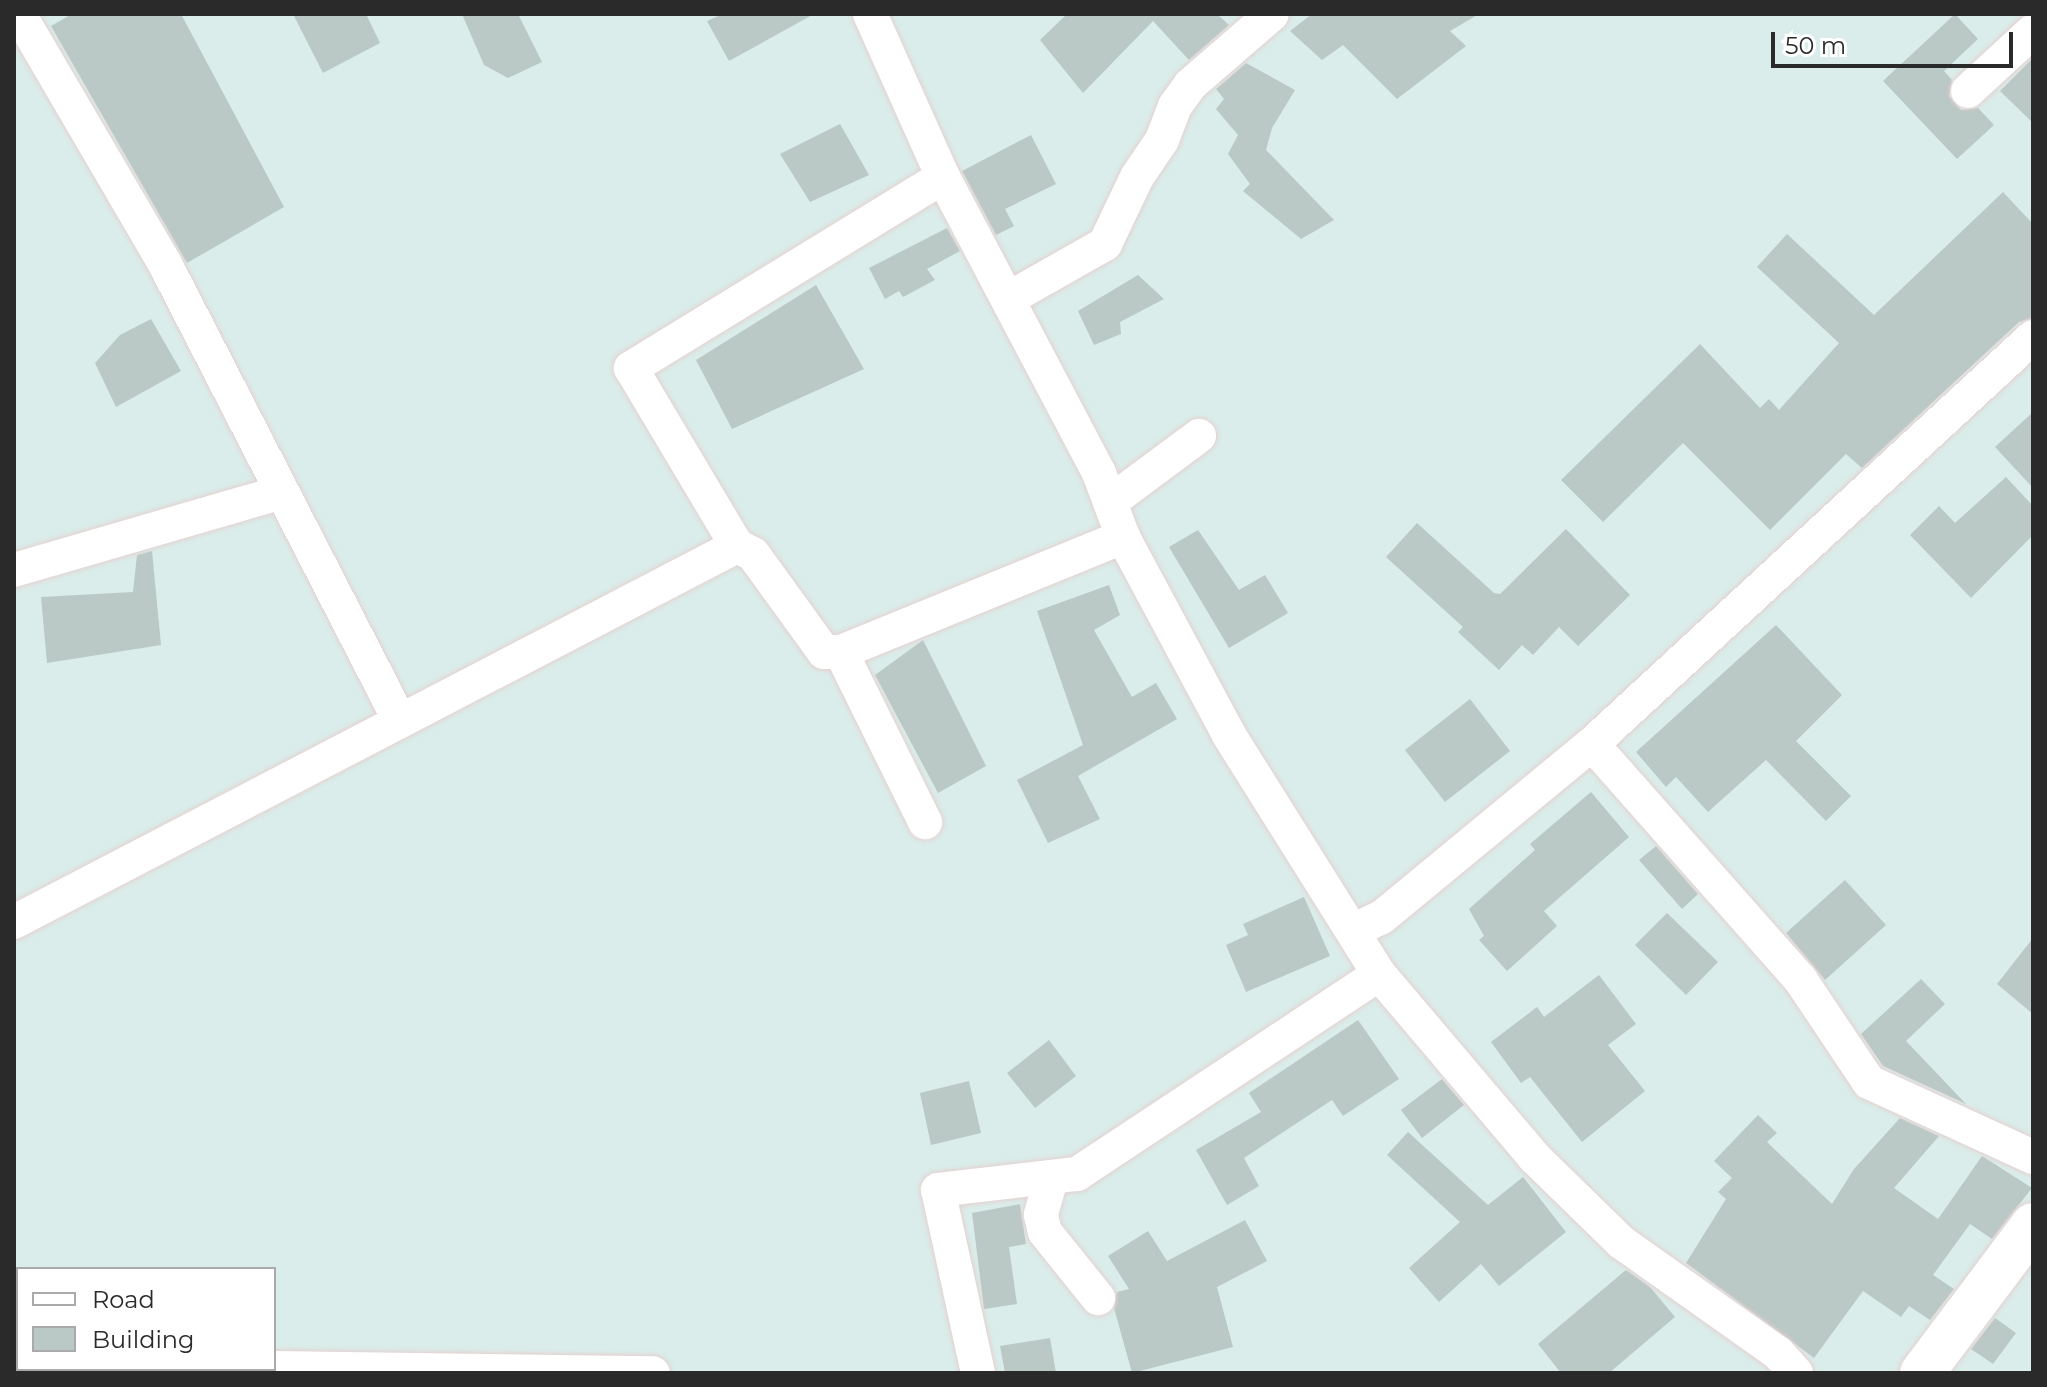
<!DOCTYPE html>
<html>
<head>
<meta charset="utf-8">
<style>
  body { margin:0 }
  #map { position:relative; width:2047px; height:1387px; overflow:hidden; background:#daedea; font-family:Montserrat,sans-serif }
  div>[style] { position:absolute }
  [style*='--x'] { left:calc(var(--x)*1px); top:calc(var(--y)*1px); width:calc(var(--w)*1px); rotate:calc(var(--a)*1deg) }
  .building>* { inset:0; background:#bac8c6 }
  .roads { filter:drop-shadow(0 0 2px #e4d1d0) drop-shadow(0 0 2px #e4d1d0) }
  .street>* { height:34px; margin:-17px; padding:0 17px; transform-origin:17px; border-radius:17px; background:#fff }
  .secondary>* { height:44px; margin:-22px; padding:0 22px; transform-origin:22px; border-radius:22px; background:#fff }
  span { translate:-50% -50%; white-space:nowrap; text-align:center; line-height:1.15; -webkit-text-stroke:6px #fff; paint-order:stroke }
  .frame { position:absolute; inset:0; border:16px solid #2a2a2a; pointer-events:none }
  .legend { position:absolute; left:16px; top:1267px; width:260px; height:104px; box-sizing:border-box; background:#fff; border:2px solid #aaa; margin:0; padding:10px 14px; list-style:none; font-size:24px; color:#2a2a2a }
  .legend li { display:flex; align-items:center; gap:16px; height:40px }
  .legend b { width:40px; border:2px solid #aaa }
  .scale { position:absolute; left:1771px; top:32px; width:242px; height:36px; box-sizing:border-box; border:4px solid #2a2a2a; border-top:0; padding-left:10px; font-size:24px; line-height:28px; white-space:nowrap; color:#2a2a2a; -webkit-text-stroke:6px #fff; paint-order:stroke }
</style>
</head>
<body>
<div id="map">
  <div class="building">
    <div style="clip-path:polygon(72px 14px,181px 14px,284px 207px,187px 263px,51px 26px)"></div>
    <div style="clip-path:polygon(293px 14px,366px 14px,380px 43px,323px 73px)"></div>
    <div style="clip-path:polygon(462px 14px,518px 14px,542px 62px,508px 78px,484px 65px)"></div>
    <div style="clip-path:polygon(723px 14px,814px 14px,729px 61px,707px 21px)"></div>
    <div style="clip-path:polygon(1067px 14px,1217px 14px,1229px 25px,1189px 60px,1153px 21px,1083px 93px,1040px 40px)"></div>
    <div style="clip-path:polygon(1312px 14px,1479px 14px,1450px 31px,1466px 46px,1397px 99px,1343px 45px,1322px 60px,1290px 31px)"></div>
    <div style="clip-path:polygon(1955px 14px,1978px 39px,1944px 71px,1952px 80px,1949px 96px,1961px 110px,1978px 108px,1994px 125px,1957px 159px,1883px 81px)"></div>
    <div style="clip-path:polygon(2033px 58px,2033px 123px,2000px 91px)"></div>
    <div style="clip-path:polygon(1246px 63px,1295px 90px,1272px 128px,1266px 150px,1334px 220px,1301px 239px,1243px 191px,1250px 184px,1228px 154px,1238px 135px,1216px 109px,1224px 99px,1216px 89px)"></div>
    <div style="clip-path:polygon(840px 124px,869px 175px,810px 202px,780px 154px)"></div>
    <div style="clip-path:polygon(1031px 135px,1056px 184px,1005px 209px,1014px 226px,996px 235px,962px 171px)"></div>
    <div style="clip-path:polygon(2003px 192px,2033px 224px,2033px 318px,2019px 322px,1862px 468px,1846px 454px,1770px 530px,1683px 443px,1603px 522px,1561px 480px,1700px 344px,1760px 408px,1769px 399px,1779px 410px,1839px 343px,1757px 267px,1787px 234px,1874px 315px)"></div>
    <div style="clip-path:polygon(947px 228px,960px 251px,927px 269px,935px 280px,903px 297px,899px 291px,885px 299px,869px 268px)"></div>
    <div style="clip-path:polygon(1138px 275px,1164px 299px,1120px 322px,1121px 334px,1094px 345px,1078px 311px)"></div>
    <div style="clip-path:polygon(816px 285px,864px 369px,732px 429px,696px 360px)"></div>
    <div style="clip-path:polygon(151px 319px,181px 371px,116px 407px,95px 363px,120px 335px)"></div>
    <div style="clip-path:polygon(2033px 412px,2033px 488px,1995px 447px)"></div>
    <div style="clip-path:polygon(2006px 477px,2033px 506px,2033px 535px,1971px 598px,1910px 535px,1939px 506px,1955px 523px)"></div>
    <div style="clip-path:polygon(1417px 523px,1494px 593px,1500px 594px,1566px 529px,1630px 595px,1578px 646px,1559px 627px,1533px 655px,1522px 645px,1499px 670px,1458px 632px,1463px 627px,1386px 557px)"></div>
    <div style="clip-path:polygon(1198px 530px,1239px 590px,1265px 575px,1288px 613px,1229px 648px,1169px 547px)"></div>
    <div style="clip-path:polygon(152px 551px,161px 645px,47px 663px,41px 597px,133px 592px,137px 555px)"></div>
    <div style="clip-path:polygon(1109px 585px,1120px 615px,1094px 630px,1132px 697px,1156px 683px,1177px 719px,1078px 776px,1100px 819px,1048px 843px,1017px 780px,1083px 745px,1037px 611px)"></div>
    <div style="clip-path:polygon(1776px 625px,1842px 695px,1796px 741px,1851px 796px,1826px 821px,1766px 760px,1708px 812px,1676px 777px,1666px 787px,1636px 752px)"></div>
    <div style="clip-path:polygon(923px 640px,986px 766px,938px 793px,875px 675px)"></div>
    <div style="clip-path:polygon(1470px 699px,1510px 751px,1445px 802px,1405px 750px)"></div>
    <div style="clip-path:polygon(1591px 792px,1629px 837px,1544px 911px,1557px 926px,1507px 971px,1479px 940px,1484px 936px,1469px 909px,1535px 850px,1530px 844px)"></div>
    <div style="clip-path:polygon(1656px 846px,1698px 894px,1682px 909px,1639px 860px)"></div>
    <div style="clip-path:polygon(1845px 880px,1886px 925px,1825px 980px,1786px 933px)"></div>
    <div style="clip-path:polygon(1304px 897px,1330px 956px,1246px 992px,1226px 945px,1248px 935px,1243px 924px)"></div>
    <div style="clip-path:polygon(1667px 913px,1718px 962px,1686px 995px,1635px 945px)"></div>
    <div style="clip-path:polygon(2033px 938px,2033px 1014px,1997px 984px)"></div>
    <div style="clip-path:polygon(1599px 975px,1636px 1024px,1608px 1045px,1645px 1091px,1582px 1142px,1530px 1077px,1521px 1083px,1491px 1042px,1537px 1007px,1544px 1017px)"></div>
    <div style="clip-path:polygon(1921px 979px,1945px 1004px,1906px 1041px,1966px 1104px,1883px 1066px,1861px 1034px)"></div>
    <div style="clip-path:polygon(1358px 1020px,1399px 1079px,1343px 1116px,1332px 1100px,1244px 1158px,1259px 1186px,1227px 1205px,1196px 1150px,1261px 1112px,1249px 1093px)"></div>
    <div style="clip-path:polygon(1049px 1040px,1076px 1076px,1035px 1108px,1007px 1073px)"></div>
    <div style="clip-path:polygon(1442px 1079px,1464px 1105px,1422px 1138px,1401px 1110px)"></div>
    <div style="clip-path:polygon(969px 1081px,981px 1133px,931px 1145px,920px 1093px)"></div>
    <div style="clip-path:polygon(1758px 1115px,1777px 1133px,1767px 1142px,1832px 1204px,1854px 1169px,1900px 1118px,1939px 1136px,1894px 1188px,1938px 1219px,1982px 1156px,2032px 1188px,1992px 1239px,1970px 1224px,1933px 1275px,1954px 1289px,1930px 1320px,1909px 1306px,1901px 1317px,1863px 1291px,1814px 1358px,1686px 1263px,1726px 1199px,1718px 1192px,1732px 1178px,1714px 1161px)"></div>
    <div style="clip-path:polygon(1408px 1132px,1488px 1205px,1523px 1177px,1566px 1232px,1499px 1286px,1481px 1264px,1439px 1302px,1409px 1268px,1460px 1222px,1387px 1155px)"></div>
    <div style="clip-path:polygon(1020px 1204px,1026px 1244px,1009px 1247px,1017px 1304px,984px 1309px,972px 1213px)"></div>
    <div style="clip-path:polygon(1245px 1220px,1267px 1261px,1217px 1287px,1233px 1347px,1132px 1373px,1114px 1308px,1117px 1292px,1129px 1289px,1108px 1256px,1148px 1231px,1167px 1261px)"></div>
    <div style="clip-path:polygon(1626px 1270px,1650px 1287px,1675px 1317px,1609px 1373px,1561px 1373px,1538px 1344px)"></div>
    <div style="clip-path:polygon(1995px 1318px,2016px 1333px,1993px 1364px,1971px 1349px)"></div>
    <div style="clip-path:polygon(1050px 1338px,1056px 1373px,1005px 1373px,1000px 1346px)"></div>
  </div>
  <div class="roads">
    <div class="street">
      <div style="--x:19;--y:14;--w:290;--a:59.7"></div>
      <div style="--x:165;--y:264;--w:514;--a:62.79"></div>
      <div style="--x:870;--y:14;--w:179;--a:65.9"></div>
      <div style="--x:943;--y:177;--w:335;--a:62.2"></div>
      <div style="--x:1099;--y:473;--w:68;--a:69.4"></div>
      <div style="--x:1123;--y:537;--w:225;--a:61.8"></div>
      <div style="--x:1229;--y:735;--w:282;--a:57.9"></div>
      <div style="--x:1379;--y:974;--w:240;--a:49.7"></div>
      <div style="--x:1534;--y:1157;--w:122;--a:44.3"></div>
      <div style="--x:1621;--y:1242;--w:192;--a:35.3"></div>
      <div style="--x:1778;--y:1353;--w:27;--a:48"></div>
      <div style="--x:1968;--y:91;--w:88;--a:-42.7"></div>
      <div style="--x:1008;--y:299;--w:112;--a:-29.6"></div>
      <div style="--x:1105;--y:244;--w:74;--a:-64.5"></div>
      <div style="--x:1137;--y:177;--w:45;--a:-56"></div>
      <div style="--x:1162;--y:140;--w:36;--a:-69"></div>
      <div style="--x:1175;--y:106;--w:26;--a:-54"></div>
      <div style="--x:1190;--y:85;--w:108;--a:-40.9"></div>
      <div style="--x:1110;--y:502;--w:111;--a:-36.6"></div>
      <div style="--x:737;--y:546;--w:207;--a:-120.8"></div>
      <div style="--x:631;--y:368;--w:366;--a:-31.5"></div>
      <div style="--x:14;--y:570;--w:276;--a:-16.2"></div>
      <div style="--x:841;--y:652;--w:190;--a:63.7"></div>
      <div style="--x:1592;--y:744;--w:314;--a:48.5"></div>
      <div style="--x:1800;--y:979;--w:124;--a:56.2"></div>
      <div style="--x:1869;--y:1082;--w:180;--a:24.6"></div>
      <div style="--x:14;--y:922;--w:815;--a:-27.48"></div>
      <div style="--x:737;--y:546;--w:18;--a:27"></div>
      <div style="--x:753;--y:554;--w:121;--a:54.1"></div>
      <div style="--x:824;--y:652;--w:17;--a:0"></div>
      <div style="--x:841;--y:652;--w:305;--a:-22.2"></div>
      <div style="--x:1355;--y:930;--w:30;--a:-26"></div>
      <div style="--x:1382;--y:917;--w:272;--a:-39.5"></div>
      <div style="--x:1592;--y:744;--w:600;--a:-42.7"></div>
      <div style="--x:1051;--y:1179;--w:37;--a:106"></div>
      <div style="--x:1041;--y:1215;--w:17;--a:77"></div>
      <div style="--x:1045;--y:1232;--w:85;--a:51.2"></div>
      <div style="--x:14;--y:1364;--w:4;--a:0"></div>
      <div style="--x:274;--y:1368;--w:379;--a:0.8"></div>
      <div style="--x:81;--y:1369;--w:4;--a:90"></div>
      <div style="--x:978;--y:1373;--w:187;--a:-102.3"></div>
      <div style="--x:938;--y:1190;--w:140;--a:-6.6"></div>
      <div style="--x:1077;--y:1174;--w:362;--a:-33.5"></div>
    </div>
    <div class="secondary">
      <div style="--x:1922;--y:1373;--w:185;--a:-53.1"></div>
    </div>
  </div>
  <div class="frame"></div>
  <ul class="legend">
  <li><b style="height:10px;background:#fff"></b>Road</li>
  <li><b style="height:22px;background:#bac8c6"></b>Building</li>
  </ul>
  <div class="scale">50 m</div>
</div>
</body>
</html>
